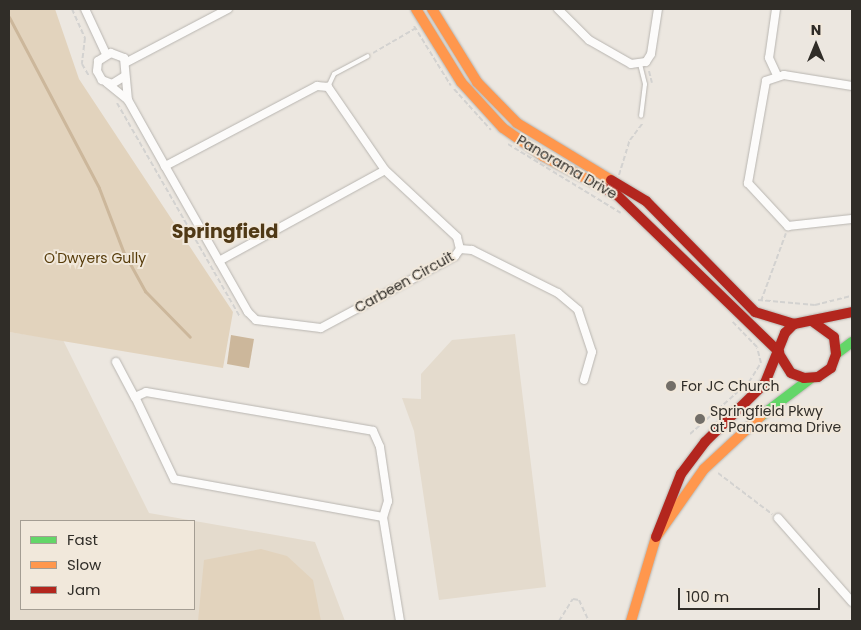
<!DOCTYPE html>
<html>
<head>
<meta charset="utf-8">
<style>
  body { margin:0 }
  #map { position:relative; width:861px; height:630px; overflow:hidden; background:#ece7e0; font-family:Poppins,sans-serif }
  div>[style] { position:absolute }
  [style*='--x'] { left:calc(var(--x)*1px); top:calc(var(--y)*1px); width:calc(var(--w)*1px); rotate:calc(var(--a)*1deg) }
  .built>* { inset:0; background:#e4dbcd }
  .green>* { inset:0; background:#e2d3bd }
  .water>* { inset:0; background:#ccb79b }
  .stream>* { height:3px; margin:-1.5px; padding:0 1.5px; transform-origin:1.5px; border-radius:1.5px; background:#ccb79b }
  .path>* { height:2px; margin-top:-1px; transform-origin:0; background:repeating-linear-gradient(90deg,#d3d2d0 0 5px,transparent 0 7.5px) }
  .roads { filter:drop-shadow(0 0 1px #b8b5b0) drop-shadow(0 0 1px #b8b5b0) }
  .lane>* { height:4px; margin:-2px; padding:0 2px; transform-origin:2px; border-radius:2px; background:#fcfbfa }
  .street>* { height:8px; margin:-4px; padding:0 4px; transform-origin:4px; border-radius:4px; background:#fcfbfa }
  .fast>* { height:10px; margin:-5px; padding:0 5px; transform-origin:5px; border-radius:5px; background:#63d668 }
  .slow>* { height:10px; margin:-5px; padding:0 5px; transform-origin:5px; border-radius:5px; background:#ff974d }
  .jam>* { height:10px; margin:-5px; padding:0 5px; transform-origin:5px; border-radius:5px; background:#b3261e }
  .dots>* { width:14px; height:14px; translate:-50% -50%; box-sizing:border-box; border:2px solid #f1e8db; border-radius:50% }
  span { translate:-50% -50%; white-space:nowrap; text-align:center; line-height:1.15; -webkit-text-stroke:4px #f1e8db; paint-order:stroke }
  .street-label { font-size:14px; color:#302d28 }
  .park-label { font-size:14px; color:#573c0a }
  .poi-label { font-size:14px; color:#302d28 }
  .left { translate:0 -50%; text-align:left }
  .district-label { font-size:19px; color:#503915; font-weight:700 }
  .frame { position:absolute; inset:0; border:10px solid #302d28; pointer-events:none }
  .legend { position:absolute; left:20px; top:520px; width:175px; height:90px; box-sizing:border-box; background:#f1e8db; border:1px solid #a49d93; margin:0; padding:6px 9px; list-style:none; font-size:15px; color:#302d28 }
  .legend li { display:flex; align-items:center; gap:10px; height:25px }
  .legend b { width:25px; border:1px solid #a49d93 }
  .north { position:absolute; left:791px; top:20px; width:50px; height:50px; -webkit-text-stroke:4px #f1e8db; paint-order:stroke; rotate:0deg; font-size:14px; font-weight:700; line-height:20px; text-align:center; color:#302d28 }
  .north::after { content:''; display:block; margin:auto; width:18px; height:22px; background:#302d28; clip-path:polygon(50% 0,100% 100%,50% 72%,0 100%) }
  .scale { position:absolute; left:678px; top:588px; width:142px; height:22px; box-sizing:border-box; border:2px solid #302d28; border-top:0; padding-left:6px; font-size:15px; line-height:18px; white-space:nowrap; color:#302d28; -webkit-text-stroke:4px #f1e8db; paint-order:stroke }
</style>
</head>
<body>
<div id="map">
  <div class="built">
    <div style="clip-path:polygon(evenodd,9px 332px,63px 340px,149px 513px,315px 542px,345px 621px,9px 621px,9px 332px,21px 521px,194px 521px,194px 609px,21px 609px,21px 521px)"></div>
    <div style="clip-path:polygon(515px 334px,546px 587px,439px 600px,414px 431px,402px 398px,421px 399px,421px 374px,452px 340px)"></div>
  </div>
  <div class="green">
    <div style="clip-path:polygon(9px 9px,55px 9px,79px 79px,233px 312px,223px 368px,9px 332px)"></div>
    <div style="clip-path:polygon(261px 549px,287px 556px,313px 580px,321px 621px,198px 621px,204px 560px)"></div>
  </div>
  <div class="water">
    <div style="clip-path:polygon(231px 335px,254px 339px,249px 368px,227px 364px)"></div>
  </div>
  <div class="stream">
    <div style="--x:9;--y:17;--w:193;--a:62.2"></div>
    <div style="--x:99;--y:188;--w:67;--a:69.1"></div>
    <div style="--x:123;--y:251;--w:46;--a:61.2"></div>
    <div style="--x:145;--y:291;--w:64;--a:45.6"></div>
  </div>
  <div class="path">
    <div style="--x:72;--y:9;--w:32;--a:66"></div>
    <div style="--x:85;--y:38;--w:26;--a:97"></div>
    <div style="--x:82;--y:64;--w:14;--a:60"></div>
    <div style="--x:414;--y:26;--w:70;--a:58.3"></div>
    <div style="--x:373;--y:53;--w:50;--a:-30.2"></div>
    <div style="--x:649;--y:71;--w:12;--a:76"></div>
    <div style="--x:454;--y:89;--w:55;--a:47.9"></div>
    <div style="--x:117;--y:103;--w:247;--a:60.1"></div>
    <div style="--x:508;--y:144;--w:132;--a:31.4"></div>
    <div style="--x:619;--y:175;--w:37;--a:-73"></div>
    <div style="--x:630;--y:140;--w:21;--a:-53"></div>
    <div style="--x:758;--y:300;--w:57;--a:5"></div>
    <div style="--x:815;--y:305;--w:38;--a:-14"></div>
    <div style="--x:761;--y:301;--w:72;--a:-69.8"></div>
    <div style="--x:690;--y:434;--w:79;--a:-41.4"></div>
    <div style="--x:749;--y:382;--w:22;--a:-58"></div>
    <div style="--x:761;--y:363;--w:16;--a:-104"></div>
    <div style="--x:757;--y:347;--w:35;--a:-134"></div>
    <div style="--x:718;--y:473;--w:68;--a:37.2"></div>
    <div style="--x:559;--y:621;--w:26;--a:-58"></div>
    <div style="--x:573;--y:599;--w:6;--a:9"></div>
    <div style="--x:579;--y:600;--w:23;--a:65"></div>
  </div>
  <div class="roads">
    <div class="lane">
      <div style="--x:640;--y:64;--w:21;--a:76"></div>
      <div style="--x:645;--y:84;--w:32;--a:97"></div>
      <div style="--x:328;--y:87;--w:14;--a:-65"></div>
      <div style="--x:334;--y:74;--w:38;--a:-28"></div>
    </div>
    <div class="street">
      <div style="--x:85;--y:9;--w:50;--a:65"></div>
      <div style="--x:558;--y:9;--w:44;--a:45"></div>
      <div style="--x:589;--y:40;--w:48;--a:29.7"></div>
      <div style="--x:631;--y:64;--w:15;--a:-8"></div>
      <div style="--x:646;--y:62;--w:9;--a:-58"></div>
      <div style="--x:651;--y:54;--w:46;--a:-81.2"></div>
      <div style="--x:776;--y:9;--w:49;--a:98.1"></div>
      <div style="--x:769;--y:58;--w:19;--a:65"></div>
      <div style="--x:127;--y:62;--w:114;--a:-27.7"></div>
      <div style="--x:125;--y:76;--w:15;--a:148"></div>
      <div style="--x:112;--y:84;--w:11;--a:-158"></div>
      <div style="--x:102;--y:80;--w:10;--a:-119"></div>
      <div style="--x:97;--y:71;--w:10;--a:-84"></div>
      <div style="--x:98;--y:61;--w:15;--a:-32"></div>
      <div style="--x:111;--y:53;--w:14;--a:21"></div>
      <div style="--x:124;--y:58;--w:42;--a:84.6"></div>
      <div style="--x:107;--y:83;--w:27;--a:39"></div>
      <div style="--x:128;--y:100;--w:76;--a:60.7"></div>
      <div style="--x:165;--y:166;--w:168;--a:60.4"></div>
      <div style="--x:248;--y:312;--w:11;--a:45"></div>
      <div style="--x:256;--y:320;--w:65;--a:7"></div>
      <div style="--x:321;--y:328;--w:152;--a:-28.2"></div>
      <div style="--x:455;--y:256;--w:9;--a:-54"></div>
      <div style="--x:460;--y:249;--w:12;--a:-104"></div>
      <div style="--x:457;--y:237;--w:98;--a:-137.1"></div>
      <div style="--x:385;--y:170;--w:101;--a:-124.5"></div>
      <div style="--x:328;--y:87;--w:11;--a:-175"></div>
      <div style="--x:317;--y:86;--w:172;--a:152.2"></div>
      <div style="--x:852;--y:86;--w:69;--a:-170.8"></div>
      <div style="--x:784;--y:75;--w:19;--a:162"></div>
      <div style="--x:766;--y:81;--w:104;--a:100"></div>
      <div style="--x:748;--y:183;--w:59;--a:47.1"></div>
      <div style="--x:788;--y:226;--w:64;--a:-6.2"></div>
      <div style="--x:460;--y:249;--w:12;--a:5"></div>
      <div style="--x:472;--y:250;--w:96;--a:26.6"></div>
      <div style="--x:558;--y:293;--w:26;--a:40"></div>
      <div style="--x:578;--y:310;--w:44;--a:71.6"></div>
      <div style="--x:592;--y:352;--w:29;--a:106"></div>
      <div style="--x:219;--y:261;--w:189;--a:-28.7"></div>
      <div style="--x:116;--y:362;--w:40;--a:62"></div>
      <div style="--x:383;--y:517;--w:212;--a:-169.7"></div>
      <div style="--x:174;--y:479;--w:91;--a:-115.4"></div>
      <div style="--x:135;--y:397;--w:12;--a:-24"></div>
      <div style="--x:146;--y:392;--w:230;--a:9.7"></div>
      <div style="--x:373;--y:431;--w:17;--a:66"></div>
      <div style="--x:380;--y:447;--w:55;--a:81.6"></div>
      <div style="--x:388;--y:501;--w:17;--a:107"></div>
      <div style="--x:383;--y:517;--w:105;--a:80.7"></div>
      <div style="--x:778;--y:518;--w:112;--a:48.6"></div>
    </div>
    <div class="fast">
      <div style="--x:836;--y:354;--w:20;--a:-37"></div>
      <div style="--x:761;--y:416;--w:63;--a:-37.2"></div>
    </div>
    <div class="slow">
      <div style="--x:416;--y:9;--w:86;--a:58.3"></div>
      <div style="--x:461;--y:82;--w:62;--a:47.6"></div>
      <div style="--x:503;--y:128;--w:49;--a:35"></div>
      <div style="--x:543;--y:156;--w:67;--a:27.7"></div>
      <div style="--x:432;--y:9;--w:86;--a:58.3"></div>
      <div style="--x:477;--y:82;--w:57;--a:45.7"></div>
      <div style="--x:517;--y:123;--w:110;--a:31.2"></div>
      <div style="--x:631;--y:621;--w:88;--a:-73.4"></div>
      <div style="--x:656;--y:537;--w:83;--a:-54.8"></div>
      <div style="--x:704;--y:469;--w:78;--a:-42.9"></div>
    </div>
    <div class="jam">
      <div style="--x:611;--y:180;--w:41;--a:31"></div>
      <div style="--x:646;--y:201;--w:156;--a:45.5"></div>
      <div style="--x:755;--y:312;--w:41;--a:17.1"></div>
      <div style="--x:602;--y:187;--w:17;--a:28"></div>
      <div style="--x:617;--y:195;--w:226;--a:44.1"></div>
      <div style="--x:779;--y:354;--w:22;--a:58"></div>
      <div style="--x:791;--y:373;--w:14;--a:21"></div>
      <div style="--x:804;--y:378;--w:14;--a:-4"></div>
      <div style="--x:818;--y:377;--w:16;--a:-35"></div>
      <div style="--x:831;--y:368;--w:15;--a:-70"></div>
      <div style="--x:836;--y:354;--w:17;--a:-97"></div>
      <div style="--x:834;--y:337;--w:26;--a:-144"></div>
      <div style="--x:656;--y:537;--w:68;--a:-68.4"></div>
      <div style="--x:681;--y:474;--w:40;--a:-53"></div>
      <div style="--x:705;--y:442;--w:84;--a:-44.5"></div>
      <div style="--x:765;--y:383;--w:54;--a:-68.2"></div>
      <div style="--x:785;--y:333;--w:13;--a:-45"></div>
      <div style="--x:794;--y:324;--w:59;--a:-11.7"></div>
    </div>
  </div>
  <div class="dots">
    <div style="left:671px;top:386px;background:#726e68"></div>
    <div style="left:700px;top:419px;background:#726e68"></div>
  </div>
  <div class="street-label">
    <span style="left:567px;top:167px;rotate:30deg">Panorama Drive</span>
    <span style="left:404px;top:282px;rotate:-29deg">Carbeen Circuit</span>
  </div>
  <div class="park-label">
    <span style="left:95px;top:258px">O'Dwyers Gully</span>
  </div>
  <div class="poi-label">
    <span class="left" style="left:681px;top:386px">For JC Church</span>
    <span class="left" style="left:710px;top:419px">Springfield Pkwy<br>at Panorama Drive</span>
  </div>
  <div class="district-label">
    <span style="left:225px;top:232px">Springfield</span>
  </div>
  <div class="frame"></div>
  <ul class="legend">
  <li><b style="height:6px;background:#63d668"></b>Fast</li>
  <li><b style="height:6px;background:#ff974d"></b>Slow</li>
  <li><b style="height:6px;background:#b3261e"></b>Jam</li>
  </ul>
  <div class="north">N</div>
  <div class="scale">100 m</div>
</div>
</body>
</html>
